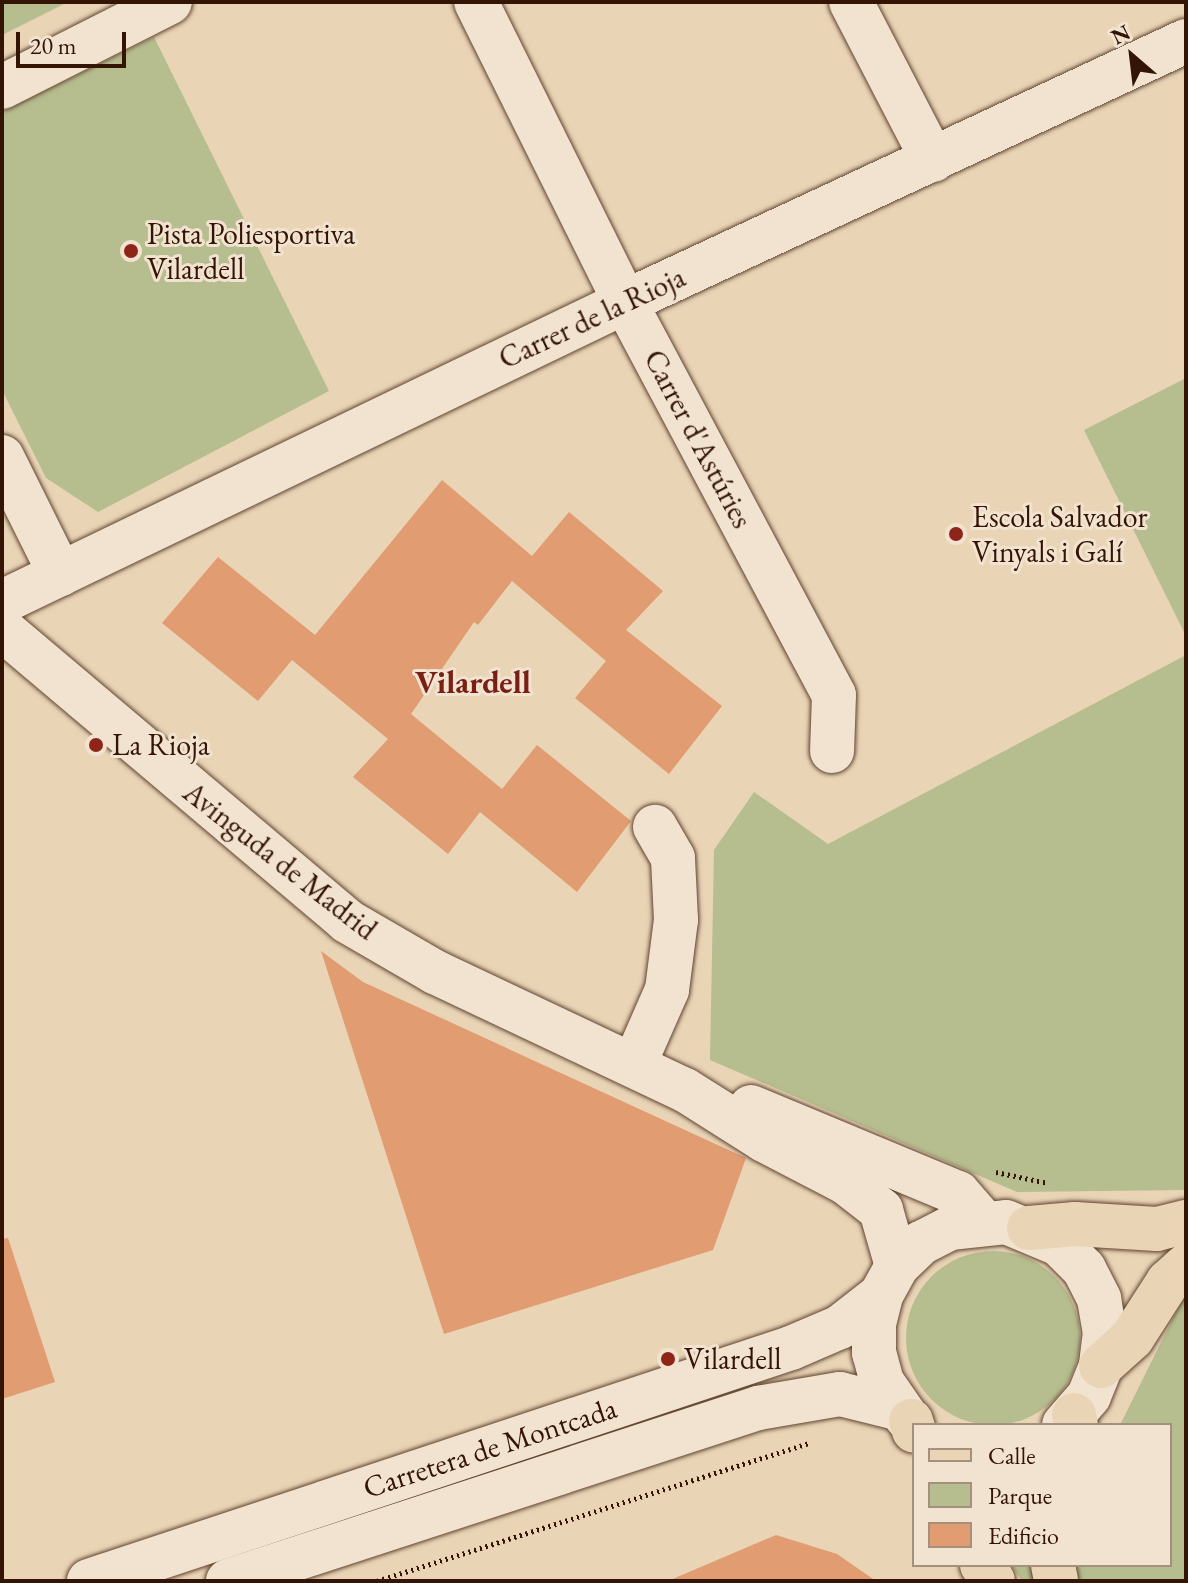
<!DOCTYPE html>
<html>
<head>
<meta charset="utf-8">
<style>
  body { margin:0 }
  #map { position:relative; width:1188px; height:1583px; overflow:hidden; background:#e9d4b6; font-family:"EB Garamond",serif }
  div>[style] { position:absolute }
  [style*='--x'] { left:calc(var(--x)*1px); top:calc(var(--y)*1px); width:calc(var(--w)*1px); rotate:calc(var(--a)*1deg) }
  .green>* { inset:0; background:#b6bd8e }
  .round { border-radius:50% }
  .building>* { inset:0; background:#e19c71 }
  .path>* { height:5px; margin-top:-2.5px; transform-origin:0; background:repeating-linear-gradient(90deg,#341404 0 2px,transparent 0 6px) }
  .roads { filter:drop-shadow(0 0 2px #614430) drop-shadow(0 0 2px #614430) }
  .street>* { height:44px; margin:-22px; padding:0 22px; transform-origin:22px; border-radius:22px; background:#f1e3d0 }
  .secondary>* { height:44px; margin:-22px; padding:0 22px; transform-origin:22px; border-radius:22px; background:#f1e3d0 }
  .primary>* { height:44px; margin:-22px; padding:0 22px; transform-origin:22px; border-radius:22px; background:#e9d4b6 }
  .dots>* { width:22px; height:22px; translate:-50% -50%; box-sizing:border-box; border:4px solid #f1e3d0; border-radius:50% }
  span { translate:-50% -50%; white-space:nowrap; text-align:center; line-height:1.15; -webkit-text-stroke:6px #f1e3d0; paint-order:stroke }
  .poi-label { font-size:30px; color:#341404 }
  .left { translate:0 -50%; text-align:left }
  .street-label { font-size:30px; color:#341404 }
  .neighbourhood-label { font-size:32px; color:#7a1f14; font-weight:700 }
  .frame { position:absolute; inset:0; border:4px solid #341404; pointer-events:none }
  .legend { position:absolute; left:912px; top:1423px; width:260px; height:144px; box-sizing:border-box; background:#f1e3d0; border:2px solid #a5907e; margin:0; padding:10px 14px; list-style:none; font-size:24px; color:#341404 }
  .legend li { display:flex; align-items:center; gap:16px; height:40px }
  .legend b { width:40px; border:2px solid #a5907e }
  .north { position:absolute; left:1092px; top:16px; width:80px; height:80px; -webkit-text-stroke:6px #f1e3d0; paint-order:stroke; rotate:332deg; font-size:22px; font-weight:700; line-height:32px; text-align:center; color:#341404 }
  .north::after { content:''; display:block; margin:auto; width:28px; height:36px; background:#341404; clip-path:polygon(50% 0,100% 100%,50% 72%,0 100%) }
  .scale { position:absolute; left:16px; top:32px; width:110px; height:36px; box-sizing:border-box; border:4px solid #341404; border-top:0; padding-left:10px; font-size:24px; line-height:28px; white-space:nowrap; color:#341404; -webkit-text-stroke:6px #f1e3d0; paint-order:stroke }
</style>
</head>
<body>
<div id="map">
  <div class="green">
    <div style="clip-path:polygon(2px 2px,68px 2px,2px 35px)"></div>
    <div style="clip-path:polygon(154px 37px,329px 391px,98px 512px,46px 478px,2px 390px,2px 112px)"></div>
    <div style="clip-path:polygon(1186px 378px,1186px 636px,1084px 430px)"></div>
    <div style="clip-path:polygon(1186px 655px,1186px 1190px,1017px 1192px,710px 1060px,714px 850px,754px 792px,828px 844px)"></div>
    <div class="round" style="left:906px;top:1251px;width:174px;height:174px"></div>
    <div style="clip-path:polygon(1186px 1292px,1186px 1581px,1079px 1581px,1075px 1565px,1170px 1565px,1170px 1425px,1120px 1425px)"></div>
    <div style="clip-path:polygon(1011px 1565px,1034px 1565px,1037px 1581px,1022px 1581px)"></div>
  </div>
  <div class="building">
    <div style="clip-path:polygon(442px 480px,532px 556px,569px 512px,663px 591px,626px 630px,722px 706px,669px 774px,575px 698px,606px 661px,512px 581px,478px 625px,474px 622px,411px 714px,502px 789px,537px 745px,631px 821px,577px 892px,480px 812px,448px 854px,353px 777px,388px 739px,292px 660px,258px 701px,162px 623px,218px 557px,315px 635px)"></div>
    <div style="clip-path:polygon(321px 951px,363px 982px,746px 1158px,713px 1250px,444px 1334px)"></div>
    <div style="clip-path:polygon(8px 1238px,55px 1382px,2px 1399px,2px 1239px)"></div>
    <div style="clip-path:polygon(776px 1535px,837px 1554px,876px 1581px,668px 1581px)"></div>
  </div>
  <div class="path">
    <div style="--x:996;--y:1172;--w:53;--a:11.9"></div>
    <div style="--x:377;--y:1581;--w:454;--a:-17.7"></div>
  </div>
  <div class="roads">
    <div class="street">
      <div style="--x:476;--y:2;--w:335;--a:63.6"></div>
      <div style="--x:625;--y:302;--w:445;--a:62"></div>
      <div style="--x:834;--y:695;--w:56;--a:92"></div>
      <div style="--x:851;--y:2;--w:178;--a:62.6"></div>
      <div style="--x:2;--y:87;--w:188;--a:-26.8"></div>
      <div style="--x:2;--y:457;--w:131;--a:63.6"></div>
      <div style="--x:2;--y:602;--w:691;--a:-25.71"></div>
      <div style="--x:625;--y:302;--w:619;--a:-24.95"></div>
      <div style="--x:2;--y:629;--w:452;--a:40.2"></div>
      <div style="--x:347;--y:921;--w:102;--a:30.1"></div>
      <div style="--x:435;--y:972;--w:276;--a:25.3"></div>
      <div style="--x:685;--y:1090;--w:93;--a:32.3"></div>
      <div style="--x:764;--y:1140;--w:91;--a:27.4"></div>
      <div style="--x:845;--y:1182;--w:46;--a:37.9"></div>
      <div style="--x:881;--y:1210;--w:58;--a:74.1"></div>
      <div style="--x:634;--y:1065;--w:82;--a:-66.3"></div>
      <div style="--x:667;--y:990;--w:71;--a:-82.7"></div>
      <div style="--x:676;--y:920;--w:62;--a:-92.8"></div>
      <div style="--x:673;--y:858;--w:36;--a:-120"></div>
      <div style="--x:751;--y:1107;--w:224;--a:22.6"></div>
      <div style="--x:958;--y:1193;--w:37;--a:49"></div>
    </div>
    <div class="secondary">
      <div style="--x:907;--y:1418;--w:44;--a:-124.8"></div>
      <div style="--x:882;--y:1382;--w:30;--a:-105"></div>
      <div style="--x:874;--y:1353;--w:29;--a:-90"></div>
      <div style="--x:874;--y:1324;--w:30;--a:-76"></div>
      <div style="--x:881;--y:1295;--w:33;--a:-61"></div>
      <div style="--x:897;--y:1266;--w:33;--a:-44"></div>
      <div style="--x:921;--y:1243;--w:33;--a:-27"></div>
      <div style="--x:950;--y:1228;--w:56;--a:-6.1"></div>
      <div style="--x:1006;--y:1222;--w:57;--a:22.5"></div>
      <div style="--x:1059;--y:1244;--w:35;--a:45"></div>
      <div style="--x:1084;--y:1269;--w:34;--a:63"></div>
      <div style="--x:1099;--y:1299;--w:34;--a:80"></div>
      <div style="--x:1105;--y:1332;--w:34;--a:97"></div>
      <div style="--x:1101;--y:1366;--w:32;--a:112"></div>
      <div style="--x:1089;--y:1396;--w:38;--a:131"></div>
      <div style="--x:89;--y:1581;--w:740;--a:-18.36"></div>
      <div style="--x:791;--y:1348;--w:53;--a:-23.2"></div>
      <div style="--x:840;--y:1327;--w:52;--a:-38"></div>
      <div style="--x:228;--y:1581;--w:558;--a:-18.08"></div>
      <div style="--x:758;--y:1408;--w:83;--a:-9.7"></div>
      <div style="--x:840;--y:1394;--w:59;--a:13.8"></div>
    </div>
    <div class="primary">
      <div style="--x:1029;--y:1228;--w:46;--a:-5"></div>
      <div style="--x:1075;--y:1224;--w:82;--a:3.5"></div>
      <div style="--x:1157;--y:1229;--w:30;--a:-14"></div>
      <div style="--x:1101;--y:1366;--w:42;--a:-42.1"></div>
      <div style="--x:1132;--y:1338;--w:67;--a:-57.3"></div>
      <div style="--x:1168;--y:1282;--w:24;--a:-42"></div>
      <div style="--x:1074;--y:1415;--w:10;--a:79"></div>
      <div style="--x:911;--y:1421;--w:10;--a:73"></div>
      <div style="--x:982;--y:1565;--w:19;--a:55"></div>
      <div style="--x:1053;--y:1565;--w:16;--a:79"></div>
    </div>
  </div>
  <div class="dots">
    <div style="left:131px;top:251px;background:#8f2418"></div>
    <div style="left:956px;top:534px;background:#8f2418"></div>
    <div style="left:96px;top:745px;background:#8f2418"></div>
    <div style="left:668px;top:1359px;background:#8f2418"></div>
  </div>
  <div class="poi-label">
    <span class="left" style="left:147px;top:251px">Pista Poliesportiva<br>Vilardell</span>
    <span class="left" style="left:972px;top:534px">Escola Salvador<br>Vinyals i Galí</span>
    <span class="left" style="left:112px;top:745px">La Rioja</span>
    <span class="left" style="left:684px;top:1359px">Vilardell</span>
  </div>
  <div class="street-label">
    <span style="left:592px;top:318px;rotate:-25deg">Carrer de la Rioja</span>
    <span style="left:698px;top:439px;rotate:62deg">Carrer d'Astúries</span>
    <span style="left:280px;top:861px;rotate:38deg">Avinguda de Madrid</span>
    <span style="left:490px;top:1448px;rotate:-18deg">Carretera de Montcada</span>
  </div>
  <div class="neighbourhood-label">
    <span style="left:473px;top:682px">Vilardell</span>
  </div>
  <div class="frame"></div>
  <ul class="legend">
  <li><b style="height:10px;background:#e9d4b6"></b>Calle</li>
  <li><b style="height:22px;background:#b6bd8e"></b>Parque</li>
  <li><b style="height:22px;background:#e19c71"></b>Edificio</li>
  </ul>
  <div class="north">N</div>
  <div class="scale">20 m</div>
</div>
</body>
</html>
